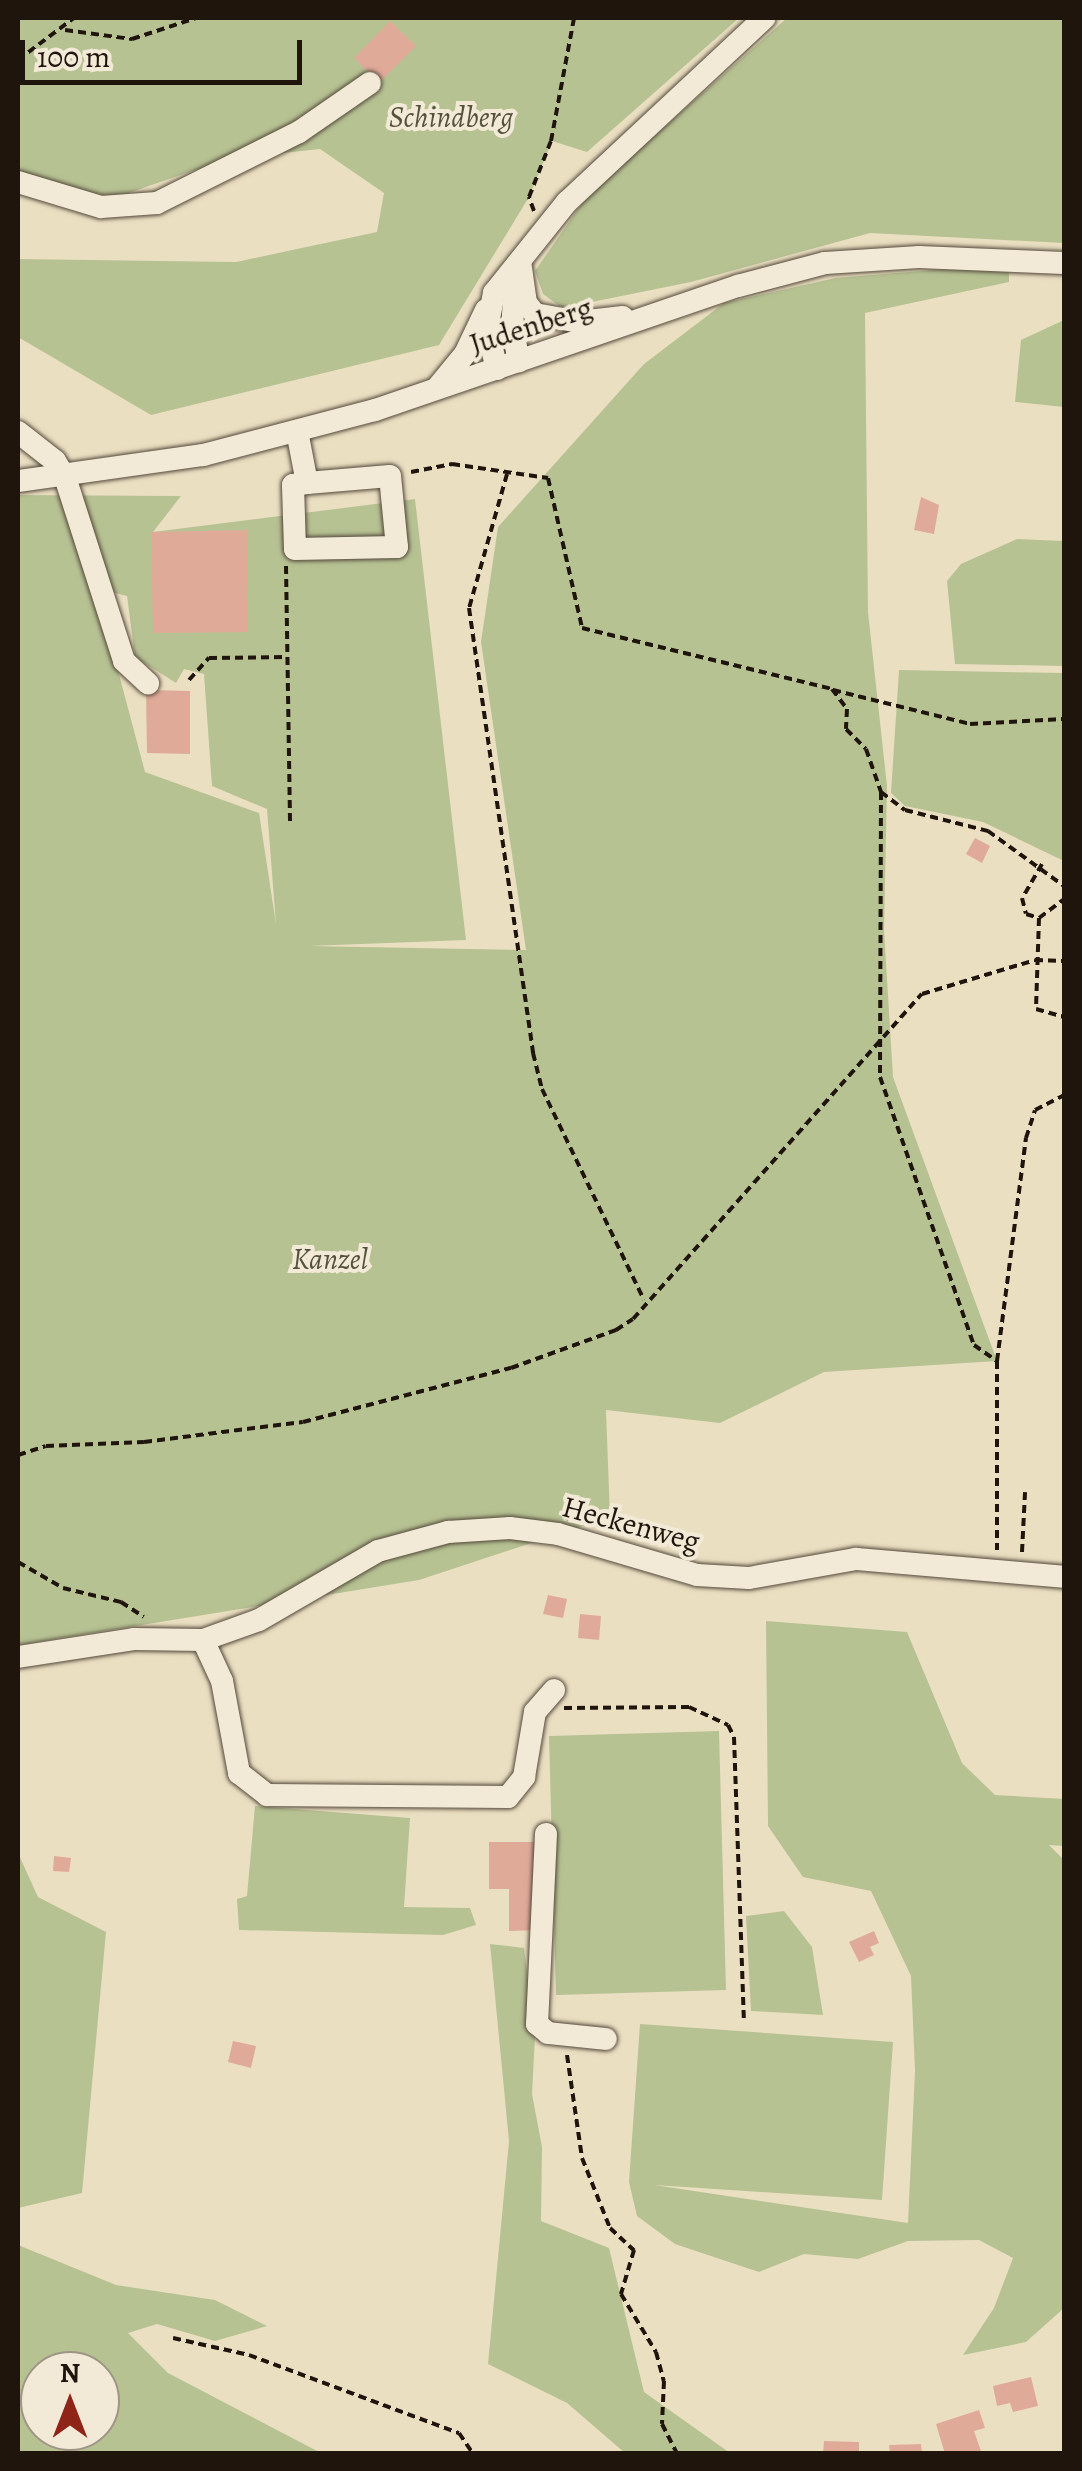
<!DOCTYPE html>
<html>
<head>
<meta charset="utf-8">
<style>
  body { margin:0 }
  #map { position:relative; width:1082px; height:2471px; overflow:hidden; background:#ebdfc2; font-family:Alegreya,serif }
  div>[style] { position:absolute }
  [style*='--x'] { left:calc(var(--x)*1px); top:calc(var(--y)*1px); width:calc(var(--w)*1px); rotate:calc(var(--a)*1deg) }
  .green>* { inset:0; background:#b7c293 }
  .building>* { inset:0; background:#e0aa99 }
  .path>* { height:4px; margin-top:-2px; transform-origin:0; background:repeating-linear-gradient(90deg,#20150c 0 8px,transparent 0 13px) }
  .roads { filter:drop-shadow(0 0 2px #53483a) drop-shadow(0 0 2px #53483a) }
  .minor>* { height:22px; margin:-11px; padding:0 11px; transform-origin:11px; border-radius:11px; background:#f2ead7 }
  span { translate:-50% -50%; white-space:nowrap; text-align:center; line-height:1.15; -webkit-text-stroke:8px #f2ead7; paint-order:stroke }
  .park-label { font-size:30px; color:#55523b; font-style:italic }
  .street-label { font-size:30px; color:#20150c }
  .frame { position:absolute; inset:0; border:20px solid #20150c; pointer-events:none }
  .north { position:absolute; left:20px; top:2351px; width:100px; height:100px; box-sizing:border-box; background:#f2ead7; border:2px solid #9e9586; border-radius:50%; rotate:0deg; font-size:28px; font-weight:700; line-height:40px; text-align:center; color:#20150c }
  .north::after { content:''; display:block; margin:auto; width:35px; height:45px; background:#8f2418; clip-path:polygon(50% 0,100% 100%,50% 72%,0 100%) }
  .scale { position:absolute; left:20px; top:40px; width:282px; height:45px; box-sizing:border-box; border:5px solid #20150c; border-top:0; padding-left:12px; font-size:30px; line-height:35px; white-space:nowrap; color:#20150c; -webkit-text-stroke:8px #f2ead7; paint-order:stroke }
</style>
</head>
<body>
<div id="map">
  <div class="green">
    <div style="clip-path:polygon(18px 18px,739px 18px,587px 152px,552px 141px,529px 197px,439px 345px,151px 415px,18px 337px,18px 259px,236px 262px,377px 232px,384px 193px,320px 149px,227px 159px,94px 205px,18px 183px)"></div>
    <div style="clip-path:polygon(787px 18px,1064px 18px,1064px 243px,870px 233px,691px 282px,562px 308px,543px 294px,535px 271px,587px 196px)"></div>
    <div style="clip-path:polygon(evenodd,946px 269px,1009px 272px,1009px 282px,865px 313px,868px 612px,887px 786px,884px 930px,893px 1077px,997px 1361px,824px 1372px,720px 1423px,606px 1410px,610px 1517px,419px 1580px,18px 1645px,18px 495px,181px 496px,153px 532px,415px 499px,466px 940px,309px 946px,526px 950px,481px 642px,498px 527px,644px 364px,724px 303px,835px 278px,946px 269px,96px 588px,127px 596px,135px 657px,176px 683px,184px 669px,204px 674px,212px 786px,267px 809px,276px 924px,259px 813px,145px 772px,96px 588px)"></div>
    <div style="clip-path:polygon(1064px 320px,1064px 407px,1015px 402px,1021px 340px)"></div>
    <div style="clip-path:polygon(1017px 539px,1064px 541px,1064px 666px,955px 664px,947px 581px,961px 564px)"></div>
    <div style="clip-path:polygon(899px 670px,1064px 673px,1064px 861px,983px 822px,905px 806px,891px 793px)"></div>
    <div style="clip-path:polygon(766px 1621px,907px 1632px,962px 1763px,995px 1795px,1064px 1799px,1064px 1846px,1049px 1845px,1064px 1860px,1064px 2308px,1026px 2342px,963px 2355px,994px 2308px,1013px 2258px,979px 2240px,908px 2241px,858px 2259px,804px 2254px,759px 2272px,675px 2244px,637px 2216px,629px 2182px,640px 2024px,893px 2042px,882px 2200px,654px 2185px,908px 2223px,915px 2071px,911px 1976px,871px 1891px,803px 1877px,768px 1826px)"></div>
    <div style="clip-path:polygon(719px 1731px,726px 1990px,556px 1995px,549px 1736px)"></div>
    <div style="clip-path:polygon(255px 1806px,410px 1818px,404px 1907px,470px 1908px,476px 1925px,443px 1935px,239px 1930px,237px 1899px,247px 1896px)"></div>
    <div style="clip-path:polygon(18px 1853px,38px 1897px,106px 1932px,82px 2193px,18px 2208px)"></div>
    <div style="clip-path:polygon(784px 1911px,812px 1947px,823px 2015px,751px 2011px,746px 1916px)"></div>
    <div style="clip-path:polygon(490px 1944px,524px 1948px,535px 2037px,532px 2094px,542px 2147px,541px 2221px,609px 2248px,644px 2392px,730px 2453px,625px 2453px,567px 2403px,488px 2364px,509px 2141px)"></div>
    <div style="clip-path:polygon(evenodd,18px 2245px,116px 2285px,215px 2300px,267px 2326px,215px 2341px,157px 2324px,128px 2333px,168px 2373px,321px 2453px,18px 2453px,18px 2245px,40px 2371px,100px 2371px,100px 2431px,40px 2431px,40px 2371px)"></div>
  </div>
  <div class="building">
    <div style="clip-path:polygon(390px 21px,416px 46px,379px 83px,354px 58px)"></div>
    <div style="clip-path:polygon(921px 497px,939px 505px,934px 534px,914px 530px)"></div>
    <div style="clip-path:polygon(247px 530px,248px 632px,153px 633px,151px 532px)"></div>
    <div style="clip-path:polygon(146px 690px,190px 691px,190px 754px,147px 753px)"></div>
    <div style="clip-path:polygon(975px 838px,990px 846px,982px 863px,966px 854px)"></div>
    <div style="clip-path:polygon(548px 1595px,567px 1599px,563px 1618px,543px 1614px)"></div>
    <div style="clip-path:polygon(580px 1614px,601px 1616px,599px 1640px,578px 1638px)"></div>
    <div style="clip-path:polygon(489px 1842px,541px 1842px,539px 1930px,509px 1931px,509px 1889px,489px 1889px)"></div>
    <div style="clip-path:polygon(54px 1856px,71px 1858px,69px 1872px,53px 1871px)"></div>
    <div style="clip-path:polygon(874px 1931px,879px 1943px,870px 1947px,874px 1955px,859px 1962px,849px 1942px)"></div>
    <div style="clip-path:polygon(233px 2041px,256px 2046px,251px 2068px,228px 2062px)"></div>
    <div style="clip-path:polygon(1031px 2377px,1038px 2406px,1013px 2412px,1010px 2403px,997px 2406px,993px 2386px)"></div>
    <div style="clip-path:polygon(979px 2410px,985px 2428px,974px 2431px,982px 2454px,945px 2454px,936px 2424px)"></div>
    <div style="clip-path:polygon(824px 2441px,859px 2442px,859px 2454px,823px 2454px)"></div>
    <div style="clip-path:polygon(921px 2444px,922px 2454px,890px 2454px,889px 2445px)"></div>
  </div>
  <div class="path">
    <div style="--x:65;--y:30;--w:68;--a:7.7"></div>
    <div style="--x:132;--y:39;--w:67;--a:-18.2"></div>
    <div style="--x:18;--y:60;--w:70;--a:-36.9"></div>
    <div style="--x:534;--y:211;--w:15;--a:-110"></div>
    <div style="--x:529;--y:197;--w:60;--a:-68.6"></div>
    <div style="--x:551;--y:141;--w:125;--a:-79.4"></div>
    <div style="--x:411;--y:472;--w:42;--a:-11"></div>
    <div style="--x:452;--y:464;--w:97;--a:8.3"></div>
    <div style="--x:548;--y:478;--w:154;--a:77.2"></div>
    <div style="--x:582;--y:628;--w:257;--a:13.7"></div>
    <div style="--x:832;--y:689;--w:25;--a:53"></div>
    <div style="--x:847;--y:709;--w:20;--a:93"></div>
    <div style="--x:846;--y:729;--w:28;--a:45"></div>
    <div style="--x:866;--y:749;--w:46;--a:70.8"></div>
    <div style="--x:881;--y:792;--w:285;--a:90.2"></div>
    <div style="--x:880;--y:1077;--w:284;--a:70.7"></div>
    <div style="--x:974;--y:1345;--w:28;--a:35"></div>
    <div style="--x:997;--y:1361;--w:189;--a:90"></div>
    <div style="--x:507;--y:474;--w:139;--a:105.8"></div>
    <div style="--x:469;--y:608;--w:450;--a:81.8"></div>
    <div style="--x:533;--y:1053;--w:37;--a:76"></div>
    <div style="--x:542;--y:1089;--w:234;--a:64.2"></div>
    <div style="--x:286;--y:566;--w:260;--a:89.1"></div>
    <div style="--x:189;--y:680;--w:30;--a:-48"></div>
    <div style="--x:209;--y:658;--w:77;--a:-0.7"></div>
    <div style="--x:833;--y:690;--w:141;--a:13.9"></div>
    <div style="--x:970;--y:724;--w:94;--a:-3"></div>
    <div style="--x:881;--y:792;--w:30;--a:37"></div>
    <div style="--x:905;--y:810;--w:86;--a:14.2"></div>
    <div style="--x:988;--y:831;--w:94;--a:35.9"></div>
    <div style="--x:1042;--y:864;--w:39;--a:120"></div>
    <div style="--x:1022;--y:898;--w:16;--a:76"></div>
    <div style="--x:1026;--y:914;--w:14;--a:17"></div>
    <div style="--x:1039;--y:918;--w:31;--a:-37"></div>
    <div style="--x:1039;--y:918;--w:91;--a:91.9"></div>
    <div style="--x:1036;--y:1009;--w:29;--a:16"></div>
    <div style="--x:997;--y:1361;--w:225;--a:-82.6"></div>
    <div style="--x:1026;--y:1138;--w:29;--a:-72"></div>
    <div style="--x:1035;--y:1110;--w:33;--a:-27"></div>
    <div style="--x:18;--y:1455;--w:29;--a:-18"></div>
    <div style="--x:46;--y:1446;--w:98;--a:-2.3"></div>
    <div style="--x:144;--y:1442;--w:160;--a:-7.2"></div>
    <div style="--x:303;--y:1422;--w:215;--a:-14.6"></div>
    <div style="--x:511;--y:1368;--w:112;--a:-19.9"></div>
    <div style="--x:616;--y:1330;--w:20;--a:-33"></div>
    <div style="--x:633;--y:1319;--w:435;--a:-48.4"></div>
    <div style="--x:922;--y:994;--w:118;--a:-16.7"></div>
    <div style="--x:1035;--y:960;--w:29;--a:2"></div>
    <div style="--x:1022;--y:1552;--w:60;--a:-87.1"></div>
    <div style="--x:18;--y:1562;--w:52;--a:30"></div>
    <div style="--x:63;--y:1588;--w:60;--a:13.6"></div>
    <div style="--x:121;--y:1602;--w:27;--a:33"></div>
    <div style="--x:564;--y:1708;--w:125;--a:-0.5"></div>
    <div style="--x:689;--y:1707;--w:43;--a:24.8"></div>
    <div style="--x:728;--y:1725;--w:13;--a:63"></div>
    <div style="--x:734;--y:1737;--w:283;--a:88"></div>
    <div style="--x:567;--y:2055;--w:104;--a:81.7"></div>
    <div style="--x:582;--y:2158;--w:75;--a:68.2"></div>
    <div style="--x:610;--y:2228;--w:33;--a:43"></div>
    <div style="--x:634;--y:2250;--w:46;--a:106.5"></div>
    <div style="--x:621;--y:2294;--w:68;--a:58.9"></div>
    <div style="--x:656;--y:2352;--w:30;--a:75"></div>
    <div style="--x:664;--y:2381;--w:43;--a:92.7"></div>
    <div style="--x:662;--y:2424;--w:34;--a:63"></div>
    <div style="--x:173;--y:2338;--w:78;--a:12.6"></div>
    <div style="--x:249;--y:2355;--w:224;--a:20.4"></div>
    <div style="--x:459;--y:2433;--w:25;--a:56"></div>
  </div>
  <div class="roads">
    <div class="minor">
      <div style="--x:18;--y:182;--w:87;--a:16.8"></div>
      <div style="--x:101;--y:207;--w:56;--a:-4.1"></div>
      <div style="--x:157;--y:203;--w:159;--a:-26.6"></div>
      <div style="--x:299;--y:132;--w:86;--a:-34.6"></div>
      <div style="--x:520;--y:261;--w:42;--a:81.9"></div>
      <div style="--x:526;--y:303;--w:14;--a:51"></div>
      <div style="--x:535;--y:314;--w:45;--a:10.3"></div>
      <div style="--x:579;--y:322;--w:44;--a:-6.5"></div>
      <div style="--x:516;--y:279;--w:47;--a:94.9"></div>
      <div style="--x:512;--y:326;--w:36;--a:79"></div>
      <div style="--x:497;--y:369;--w:41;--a:-104"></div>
      <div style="--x:487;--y:329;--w:37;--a:-79"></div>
      <div style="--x:494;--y:293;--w:117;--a:-51.3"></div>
      <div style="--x:567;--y:202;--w:270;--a:-43"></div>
      <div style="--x:437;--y:388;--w:44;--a:-50.5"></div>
      <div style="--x:465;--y:354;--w:49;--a:-64.5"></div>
      <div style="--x:297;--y:431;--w:53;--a:79.1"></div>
      <div style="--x:307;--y:483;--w:83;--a:-4.8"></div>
      <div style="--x:390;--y:476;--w:71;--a:84.4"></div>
      <div style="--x:397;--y:547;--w:102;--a:178.9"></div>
      <div style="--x:295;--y:549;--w:64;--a:-91.8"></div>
      <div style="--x:293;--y:485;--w:14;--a:-8"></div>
      <div style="--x:18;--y:432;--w:47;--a:38.1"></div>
      <div style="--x:55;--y:461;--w:19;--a:58"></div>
      <div style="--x:65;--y:477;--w:193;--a:72.2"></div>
      <div style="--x:124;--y:661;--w:33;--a:43"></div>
      <div style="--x:18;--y:481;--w:187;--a:-8"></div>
      <div style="--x:203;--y:455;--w:178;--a:-14.7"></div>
      <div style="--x:375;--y:410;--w:384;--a:-18.9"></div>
      <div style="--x:738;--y:286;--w:90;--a:-14.8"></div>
      <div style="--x:825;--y:263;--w:94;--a:-3.7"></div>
      <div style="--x:919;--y:257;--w:145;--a:2.4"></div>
      <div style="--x:203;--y:1640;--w:45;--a:65.1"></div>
      <div style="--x:222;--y:1681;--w:94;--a:79.5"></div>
      <div style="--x:239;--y:1773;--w:36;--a:38"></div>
      <div style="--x:267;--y:1795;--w:241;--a:0.5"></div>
      <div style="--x:508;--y:1797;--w:26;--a:-51"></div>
      <div style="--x:524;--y:1777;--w:66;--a:-80.4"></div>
      <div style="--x:535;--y:1712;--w:29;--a:-49"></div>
      <div style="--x:18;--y:1657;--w:117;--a:-8.8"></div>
      <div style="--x:134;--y:1639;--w:69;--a:0.8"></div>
      <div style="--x:203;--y:1640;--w:59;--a:-19.7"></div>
      <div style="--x:259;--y:1620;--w:138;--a:-30.1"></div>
      <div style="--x:378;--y:1551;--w:73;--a:-15.2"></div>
      <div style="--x:448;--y:1532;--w:62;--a:-3.7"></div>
      <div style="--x:510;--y:1528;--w:48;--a:7.1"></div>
      <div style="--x:558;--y:1534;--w:145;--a:16.4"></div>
      <div style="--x:697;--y:1575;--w:52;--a:3.3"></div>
      <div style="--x:749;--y:1578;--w:109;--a:-10.1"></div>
      <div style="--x:856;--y:1559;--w:209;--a:4.9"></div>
      <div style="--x:546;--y:1834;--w:190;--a:92.7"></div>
      <div style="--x:537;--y:2024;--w:14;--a:39"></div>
      <div style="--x:548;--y:2033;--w:58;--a:5.9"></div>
    </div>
  </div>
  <div class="park-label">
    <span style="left:451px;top:117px">Schindberg</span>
    <span style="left:330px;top:1259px">Kanzel</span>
  </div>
  <div class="street-label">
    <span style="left:531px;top:326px;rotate:-18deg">Judenberg</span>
    <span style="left:631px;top:1524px;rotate:15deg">Heckenweg</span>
  </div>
  <div class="frame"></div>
  <div class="north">N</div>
  <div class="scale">100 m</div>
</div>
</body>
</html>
